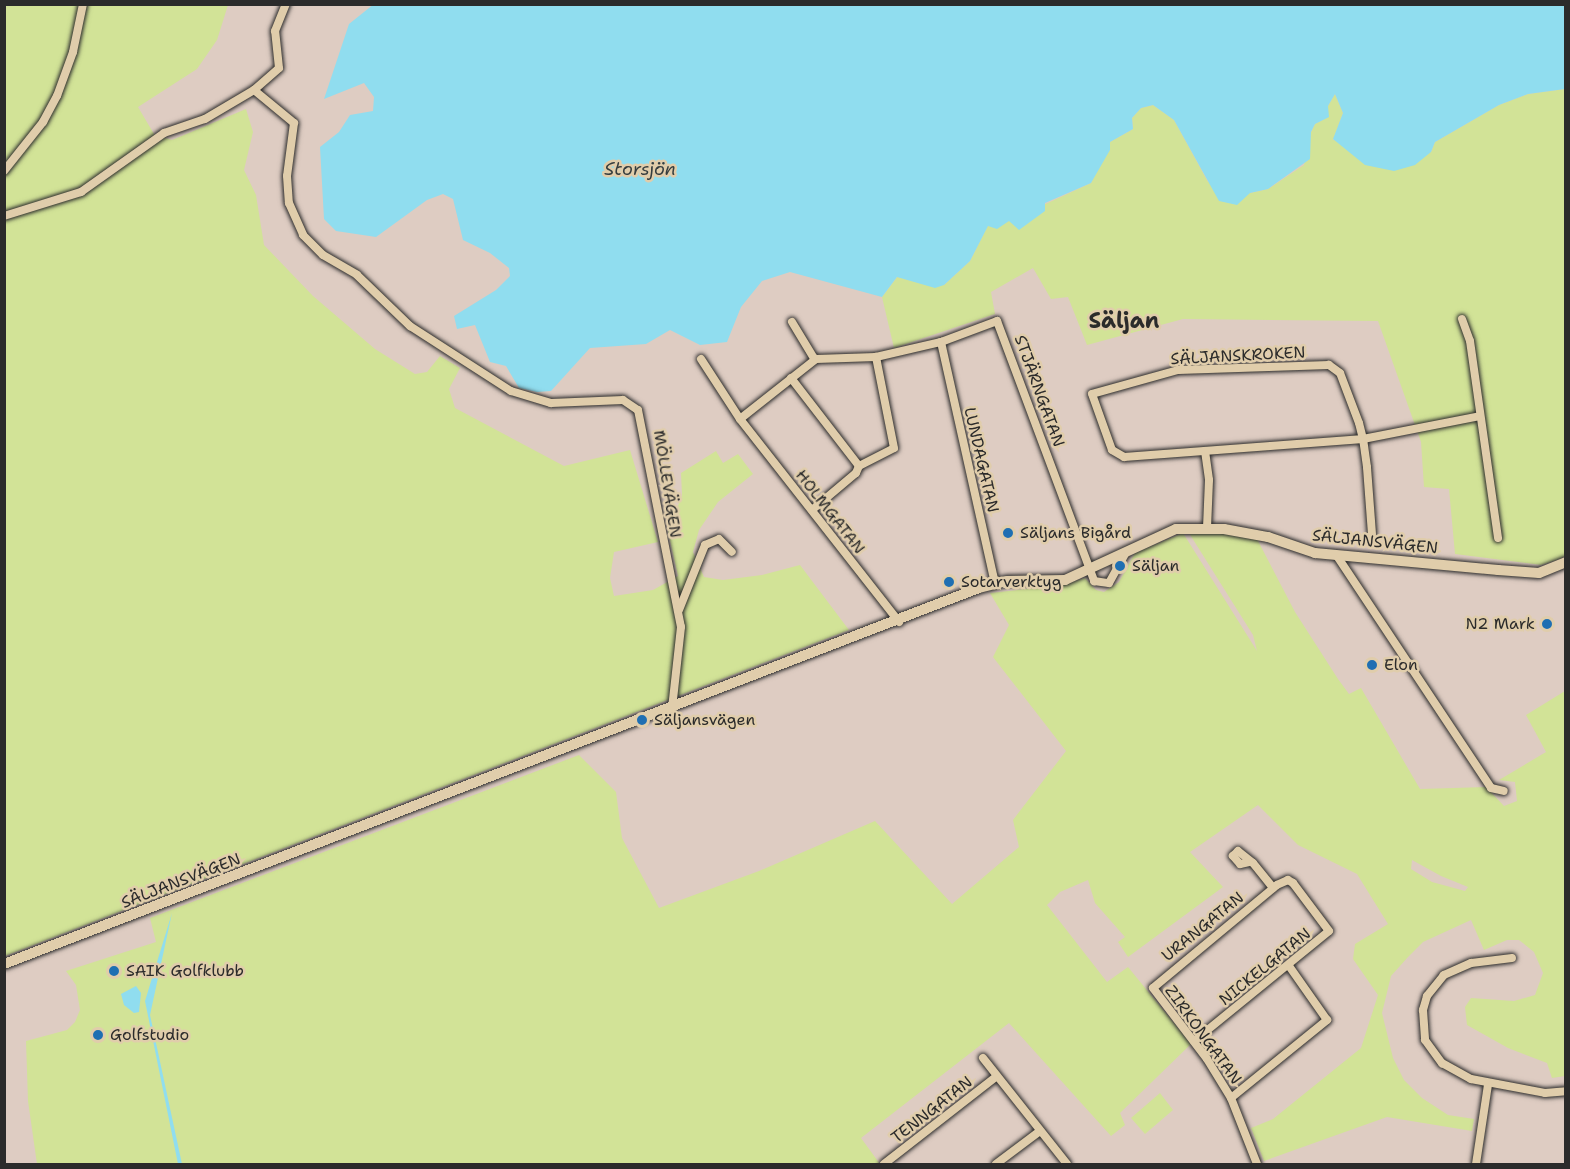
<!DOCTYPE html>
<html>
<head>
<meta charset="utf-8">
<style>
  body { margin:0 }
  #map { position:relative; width:1570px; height:1169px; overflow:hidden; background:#deccc2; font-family:"Shantell Sans",sans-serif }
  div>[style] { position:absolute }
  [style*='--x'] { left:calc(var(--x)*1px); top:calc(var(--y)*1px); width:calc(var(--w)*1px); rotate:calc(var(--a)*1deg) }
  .green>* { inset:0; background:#d2e397 }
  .water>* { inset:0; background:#90ddef }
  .roads { filter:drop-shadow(0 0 2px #2b2b2b) drop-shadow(0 0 2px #2b2b2b) }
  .street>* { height:8px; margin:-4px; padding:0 4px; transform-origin:4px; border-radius:4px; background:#e0cdab }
  .secondary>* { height:10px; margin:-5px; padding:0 5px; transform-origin:5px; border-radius:5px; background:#e0cdab }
  .dots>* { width:16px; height:16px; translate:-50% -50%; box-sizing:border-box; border:3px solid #e0cdab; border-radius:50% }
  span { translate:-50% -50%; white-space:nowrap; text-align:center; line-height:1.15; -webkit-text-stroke:5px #e0cdab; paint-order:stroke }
  .street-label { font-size:16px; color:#2b2b2b }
  .poi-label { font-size:16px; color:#2b2b2b }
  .left { translate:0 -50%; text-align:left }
  .right { translate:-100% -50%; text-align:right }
  .water-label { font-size:18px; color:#353d3f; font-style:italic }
  .district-label { font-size:22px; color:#2b2b2b; font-weight:700 }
  .frame { position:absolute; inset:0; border:6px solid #2b2b2b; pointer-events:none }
</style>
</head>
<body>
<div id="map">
  <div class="green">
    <div style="clip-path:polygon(5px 5px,228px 5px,217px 40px,197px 69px,138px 107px,154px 134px,172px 140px,246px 109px,253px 132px,244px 170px,256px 195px,264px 245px,313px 296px,375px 349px,415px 374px,427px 372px,440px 356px,460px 368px,449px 389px,455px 408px,564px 466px,630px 450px,658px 542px,614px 552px,610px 578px,614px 596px,653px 590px,678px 576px,668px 532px,682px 495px,681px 473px,716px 451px,723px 463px,738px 454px,753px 474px,718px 502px,699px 530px,693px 552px,704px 577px,723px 580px,762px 575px,800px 565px,849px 630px,5px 956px)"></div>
    <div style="clip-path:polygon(1565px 89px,1565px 556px,1560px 559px,1541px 565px,1455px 554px,1449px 489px,1424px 487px,1421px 442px,1378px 321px,1183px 319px,1087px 345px,1068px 297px,1051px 299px,1033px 268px,991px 292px,995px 314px,894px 348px,882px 297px,897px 277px,944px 285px,970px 261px,988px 225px,1009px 221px,1091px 183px,1110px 142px,1133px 129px,1132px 118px,1141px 108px,1153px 105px,1174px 120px,1208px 182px,1250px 193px,1268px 189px,1304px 165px,1311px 132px,1315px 124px,1328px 117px,1328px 106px,1335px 94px,1343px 113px,1333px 140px,1431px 152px,1435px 142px,1499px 105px,1528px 94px)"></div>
    <div style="clip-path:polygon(evenodd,1218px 531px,1257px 539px,1295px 612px,1338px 679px,1349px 694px,1361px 688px,1420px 789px,1486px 787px,1504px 806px,1517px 801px,1515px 782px,1499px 780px,1546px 752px,1526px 715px,1565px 691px,1565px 1076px,1552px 1078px,1547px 1063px,1508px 1048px,1467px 1025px,1465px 1007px,1471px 998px,1514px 1001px,1535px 995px,1543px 973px,1534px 952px,1519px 940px,1507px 940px,1484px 950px,1471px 920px,1423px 942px,1408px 957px,1391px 976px,1382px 1013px,1393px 1058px,1404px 1080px,1422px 1098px,1448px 1115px,1474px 1119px,1472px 1131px,1387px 1117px,1264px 1161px,1251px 1128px,1273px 1119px,1361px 1048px,1378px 995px,1353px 959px,1355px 944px,1388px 924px,1357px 874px,1298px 845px,1258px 805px,1190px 852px,1223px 887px,1128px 957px,1118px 942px,1125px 937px,1095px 903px,1088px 880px,1060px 892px,1047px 905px,1107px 982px,1128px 967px,1191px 1044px,1120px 1113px,1125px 1125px,1111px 1136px,1009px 1023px,861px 1138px,880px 1164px,37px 1164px,28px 1101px,26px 1041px,67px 1030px,75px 1022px,80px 1010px,76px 985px,66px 971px,156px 942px,150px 918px,579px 755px,616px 792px,622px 838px,659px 908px,759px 871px,875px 821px,952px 904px,1019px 847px,1013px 820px,1066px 751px,993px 657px,1009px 625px,990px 593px,1062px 585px,1085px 578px,1096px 590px,1104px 592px,1119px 582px,1135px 553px,1183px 533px,1257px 651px,1253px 635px,1189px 533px,1218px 531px,1412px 860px,1441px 876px,1468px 887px,1465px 891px,1432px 882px,1411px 869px,1412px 860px)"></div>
    <div style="clip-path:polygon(1160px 1093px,1173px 1110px,1145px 1134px,1131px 1118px)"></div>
  </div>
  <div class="water">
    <div style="clip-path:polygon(374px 4px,1565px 5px,1565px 89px,1528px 94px,1499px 105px,1435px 142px,1431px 152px,1415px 165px,1394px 171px,1365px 165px,1333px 139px,1343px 113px,1335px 94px,1328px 106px,1329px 117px,1315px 124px,1311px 132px,1310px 159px,1268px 189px,1250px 193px,1237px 205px,1219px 201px,1174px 120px,1153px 105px,1141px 108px,1132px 118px,1133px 129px,1110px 142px,1110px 150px,1091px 183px,1045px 203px,1045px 211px,1019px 230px,1009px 221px,997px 229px,988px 226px,970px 261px,944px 285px,935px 288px,897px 277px,882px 297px,790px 272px,762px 281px,741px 307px,727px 342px,700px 345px,670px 330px,646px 344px,590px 348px,551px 391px,537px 392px,519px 388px,506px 366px,490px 362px,475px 325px,457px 329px,454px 316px,496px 290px,510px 276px,509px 268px,490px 253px,463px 240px,453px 199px,443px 194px,427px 200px,376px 237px,336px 231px,324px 219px,320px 147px,339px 132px,350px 115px,373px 111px,374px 97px,364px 83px,324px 99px,349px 24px)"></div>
    <div style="clip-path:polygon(172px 913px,150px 1015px,182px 1164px,178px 1164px,145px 1001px)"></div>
    <div style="clip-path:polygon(136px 986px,141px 993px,139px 1012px,134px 1013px,124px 1005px,121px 994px)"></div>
  </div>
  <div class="roads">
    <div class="street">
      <div style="--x:254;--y:90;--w:52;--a:39.5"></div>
      <div style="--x:294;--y:123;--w:53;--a:97.5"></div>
      <div style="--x:287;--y:176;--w:27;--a:86"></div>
      <div style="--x:289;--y:203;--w:35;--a:66"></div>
      <div style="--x:303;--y:235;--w:28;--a:45"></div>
      <div style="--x:323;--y:255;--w:39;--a:30"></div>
      <div style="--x:357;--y:275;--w:74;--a:43.9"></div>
      <div style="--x:410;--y:326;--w:120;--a:32.8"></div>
      <div style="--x:511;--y:391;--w:42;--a:16.7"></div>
      <div style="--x:551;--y:403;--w:72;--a:-2.4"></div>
      <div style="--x:623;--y:400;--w:18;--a:34"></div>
      <div style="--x:638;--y:410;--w:221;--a:78.8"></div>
      <div style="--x:681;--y:627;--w:81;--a:96.3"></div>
      <div style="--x:4;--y:171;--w:63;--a:-51.5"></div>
      <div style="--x:43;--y:122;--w:30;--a:-62"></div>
      <div style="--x:57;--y:96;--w:47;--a:-70"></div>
      <div style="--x:73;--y:52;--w:49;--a:-78.2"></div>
      <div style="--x:4;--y:216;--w:81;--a:-17.3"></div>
      <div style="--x:81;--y:192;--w:102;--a:-35.4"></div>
      <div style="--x:164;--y:133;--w:43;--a:-18.9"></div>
      <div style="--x:205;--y:119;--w:57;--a:-30.6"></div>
      <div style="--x:254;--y:90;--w:33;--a:-41"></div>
      <div style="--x:279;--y:68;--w:37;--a:-96"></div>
      <div style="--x:275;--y:31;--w:29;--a:-68"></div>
      <div style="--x:1462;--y:319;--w:23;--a:70"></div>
      <div style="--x:1470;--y:341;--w:199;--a:81.9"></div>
      <div style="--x:792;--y:322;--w:44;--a:58.8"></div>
      <div style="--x:941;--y:342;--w:247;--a:77.4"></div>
      <div style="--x:701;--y:359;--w:72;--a:57"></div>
      <div style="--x:740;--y:419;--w:97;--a:-38.3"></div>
      <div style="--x:816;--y:359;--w:60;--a:-1.9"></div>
      <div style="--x:876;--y:357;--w:67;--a:-13"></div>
      <div style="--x:941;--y:342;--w:60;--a:-20.6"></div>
      <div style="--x:997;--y:321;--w:278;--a:69.5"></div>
      <div style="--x:1094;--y:581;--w:15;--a:8"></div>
      <div style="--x:1109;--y:583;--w:35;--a:-61"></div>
      <div style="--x:791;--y:378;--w:111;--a:52.3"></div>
      <div style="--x:740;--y:419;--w:258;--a:51.9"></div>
      <div style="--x:1205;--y:451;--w:29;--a:82"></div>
      <div style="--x:1209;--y:480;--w:47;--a:92.4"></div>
      <div style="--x:812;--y:510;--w:57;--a:-40.1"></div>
      <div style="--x:856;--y:473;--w:8;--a:-67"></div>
      <div style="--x:859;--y:466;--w:39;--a:-27"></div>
      <div style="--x:894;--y:448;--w:93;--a:-101.2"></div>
      <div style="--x:1372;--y:534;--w:67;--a:-94.3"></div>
      <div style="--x:1367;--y:467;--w:28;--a:-98"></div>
      <div style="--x:1363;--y:439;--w:16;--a:-104"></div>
      <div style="--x:1359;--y:423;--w:53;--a:-110.8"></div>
      <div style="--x:1340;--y:373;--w:14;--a:-144"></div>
      <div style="--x:1329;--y:365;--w:151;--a:178.1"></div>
      <div style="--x:1178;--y:370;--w:89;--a:164.4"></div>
      <div style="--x:1092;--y:394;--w:59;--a:70.3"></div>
      <div style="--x:1112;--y:450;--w:14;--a:30"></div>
      <div style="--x:1124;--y:457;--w:240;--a:-4.3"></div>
      <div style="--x:1363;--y:439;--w:119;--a:-11.1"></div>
      <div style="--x:1337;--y:556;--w:278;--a:56.4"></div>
      <div style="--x:1491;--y:788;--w:13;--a:13"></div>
      <div style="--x:679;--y:610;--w:70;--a:-68.2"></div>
      <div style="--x:705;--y:545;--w:15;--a:-23"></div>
      <div style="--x:719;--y:539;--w:18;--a:45"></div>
      <div style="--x:1249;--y:862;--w:9;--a:167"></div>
      <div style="--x:1240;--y:864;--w:11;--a:-131"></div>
      <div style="--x:1233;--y:856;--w:7;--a:-45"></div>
      <div style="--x:1238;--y:851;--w:19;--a:39"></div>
      <div style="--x:1253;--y:863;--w:32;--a:51"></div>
      <div style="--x:1512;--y:958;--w:41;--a:173"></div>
      <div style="--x:1471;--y:963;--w:30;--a:156"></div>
      <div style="--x:1444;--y:975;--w:27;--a:129"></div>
      <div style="--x:1427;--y:996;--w:15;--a:106"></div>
      <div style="--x:1423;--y:1010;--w:30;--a:86"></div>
      <div style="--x:1425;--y:1040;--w:29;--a:54"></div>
      <div style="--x:1442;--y:1063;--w:33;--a:29"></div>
      <div style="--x:1471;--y:1079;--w:75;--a:10.7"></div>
      <div style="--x:1545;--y:1093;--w:21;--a:-5"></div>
      <div style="--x:1194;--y:1041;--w:174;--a:-39.2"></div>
      <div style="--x:1329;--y:931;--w:60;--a:-126.9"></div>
      <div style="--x:1293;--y:883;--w:6;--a:-149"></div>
      <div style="--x:1288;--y:880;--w:12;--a:156"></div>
      <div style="--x:1277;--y:885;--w:161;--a:140.3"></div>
      <div style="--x:1153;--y:988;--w:89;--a:52.7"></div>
      <div style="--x:1207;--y:1059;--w:46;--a:58.4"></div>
      <div style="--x:1231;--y:1098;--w:71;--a:68.5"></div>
      <div style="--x:983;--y:1058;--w:135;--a:51.6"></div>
      <div style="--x:1231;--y:1098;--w:124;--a:-39.1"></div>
      <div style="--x:1327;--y:1020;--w:66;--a:-125.1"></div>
      <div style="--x:884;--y:1164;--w:143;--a:-37.9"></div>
      <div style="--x:996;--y:1164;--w:55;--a:-36.9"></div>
      <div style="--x:1476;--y:1164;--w:80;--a:-81.4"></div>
    </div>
    <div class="secondary">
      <div style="--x:4;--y:964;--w:1045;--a:-21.09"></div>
      <div style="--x:979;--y:588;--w:29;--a:-14"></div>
      <div style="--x:1007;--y:581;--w:58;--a:-1"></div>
      <div style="--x:1065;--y:580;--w:122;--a:-24.7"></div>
      <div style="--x:1176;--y:529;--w:48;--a:0"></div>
      <div style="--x:1224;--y:529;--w:45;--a:10.3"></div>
      <div style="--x:1268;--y:537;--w:50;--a:18.8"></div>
      <div style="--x:1315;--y:553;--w:184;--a:5.3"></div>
      <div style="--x:1498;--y:570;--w:41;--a:4.2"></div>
      <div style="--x:1539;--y:573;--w:29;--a:-22"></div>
    </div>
  </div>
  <div class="dots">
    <div style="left:1008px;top:533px;background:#1f6fb2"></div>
    <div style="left:1120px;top:566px;background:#1f6fb2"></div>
    <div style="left:949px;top:582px;background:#1f6fb2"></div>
    <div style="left:1547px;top:624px;background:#1f6fb2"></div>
    <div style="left:1372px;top:665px;background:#1f6fb2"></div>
    <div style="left:642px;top:720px;background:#1f6fb2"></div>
    <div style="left:114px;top:971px;background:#1f6fb2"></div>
    <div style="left:98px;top:1035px;background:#1f6fb2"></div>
  </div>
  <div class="street-label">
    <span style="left:1238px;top:356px;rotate:-3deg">SÄLJANSKROKEN</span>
    <span style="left:1039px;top:391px;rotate:70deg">STJÄRNGATAN</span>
    <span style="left:981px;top:460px;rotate:77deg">LUNDAGATAN</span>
    <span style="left:667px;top:484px;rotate:81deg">MÖLLEVÄGEN</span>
    <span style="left:830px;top:512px;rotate:52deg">HOLMGATAN</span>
    <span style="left:1375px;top:542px;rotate:6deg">SÄLJANSVÄGEN</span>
    <span style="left:181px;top:881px;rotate:-21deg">SÄLJANSVÄGEN</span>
    <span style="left:1203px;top:927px;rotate:-39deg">URANGATAN</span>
    <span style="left:1265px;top:967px;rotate:-39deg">NICKELGATAN</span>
    <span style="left:1203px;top:1035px;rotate:54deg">ZIRKONGATAN</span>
    <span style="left:932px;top:1110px;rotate:-38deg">TENNGATAN</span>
  </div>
  <div class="poi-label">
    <span class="left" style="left:1020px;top:533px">Säljans Bigård</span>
    <span class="left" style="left:1132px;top:566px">Säljan</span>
    <span class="left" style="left:961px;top:582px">Sotarverktyg</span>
    <span class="right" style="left:1535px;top:624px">N2 Mark</span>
    <span class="left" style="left:1384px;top:665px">Elon</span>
    <span class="left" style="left:654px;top:720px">Säljansvägen</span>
    <span class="left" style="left:126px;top:971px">SAIK Golfklubb</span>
    <span class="left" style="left:110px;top:1035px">Golfstudio</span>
  </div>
  <div class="water-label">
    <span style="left:640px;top:169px">Storsjön</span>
  </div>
  <div class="district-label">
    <span style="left:1124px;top:321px">Säljan</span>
  </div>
  <div class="frame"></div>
</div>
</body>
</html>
